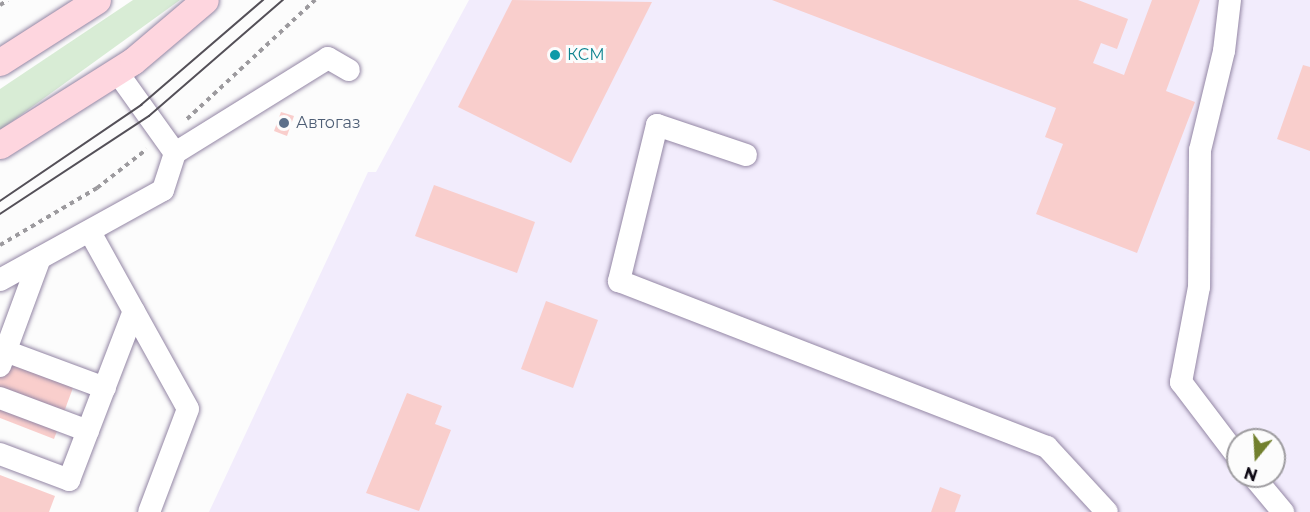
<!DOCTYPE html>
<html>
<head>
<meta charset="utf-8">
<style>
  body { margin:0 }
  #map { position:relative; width:1310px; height:512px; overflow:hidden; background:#fcfcfc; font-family:Montserrat,sans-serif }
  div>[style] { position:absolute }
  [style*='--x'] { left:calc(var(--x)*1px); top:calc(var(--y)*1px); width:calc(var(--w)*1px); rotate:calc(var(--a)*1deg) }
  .built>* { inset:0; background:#f2ecfc }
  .green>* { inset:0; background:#d8ecd5 }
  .building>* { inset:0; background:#f9cecc }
  .path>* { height:4px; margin-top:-2px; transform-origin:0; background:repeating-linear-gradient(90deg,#9c9a9e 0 4.5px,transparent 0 9px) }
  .roads { filter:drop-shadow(0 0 2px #9487a5) drop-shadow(0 0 2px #9487a5) }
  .minor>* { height:22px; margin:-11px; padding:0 11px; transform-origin:11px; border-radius:11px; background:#fff }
  .major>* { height:27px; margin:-13.5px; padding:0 13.5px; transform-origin:13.5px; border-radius:13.5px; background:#fed6df }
  .tram>* { height:1.5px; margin:-0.75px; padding:0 0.75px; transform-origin:0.75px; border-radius:0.75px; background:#545058 }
  .dots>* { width:16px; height:16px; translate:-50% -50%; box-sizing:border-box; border:3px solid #fcfcfc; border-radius:50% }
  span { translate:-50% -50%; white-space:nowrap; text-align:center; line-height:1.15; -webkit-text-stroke:6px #fcfcfc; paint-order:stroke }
  .culture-label { font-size:16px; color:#0d838f }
  .left { translate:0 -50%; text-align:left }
  .service-label { font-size:16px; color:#4e5e75 }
  .north { position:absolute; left:1226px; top:428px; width:60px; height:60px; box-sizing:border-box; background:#fcfcfc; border:2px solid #9e9ca0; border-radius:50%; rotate:198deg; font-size:16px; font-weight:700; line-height:24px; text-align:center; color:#100b16 }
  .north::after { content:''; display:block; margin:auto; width:21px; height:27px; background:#72802e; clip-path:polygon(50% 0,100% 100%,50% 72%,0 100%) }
</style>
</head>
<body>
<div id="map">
  <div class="built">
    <div style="clip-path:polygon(evenodd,469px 0,1310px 0,1310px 512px,209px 512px,368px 172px,376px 172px,469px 0,1238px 440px,1274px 440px,1274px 476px,1238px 476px,1238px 440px)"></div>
  </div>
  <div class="green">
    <div style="clip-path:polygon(133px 0,180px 0,0 130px,0 89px)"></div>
  </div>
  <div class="building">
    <div style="clip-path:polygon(512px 0,652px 2px,571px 163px,458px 107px)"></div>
    <div style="clip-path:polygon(772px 0,1078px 0,1128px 19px,1117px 49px,1101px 43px,1093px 63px,1124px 75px,1152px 0,1200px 0,1166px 91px,1195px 102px,1137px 253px,1036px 214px,1063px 144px,1045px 137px,1056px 108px)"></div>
    <div style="clip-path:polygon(1303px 65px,1310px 67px,1310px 151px,1277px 139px)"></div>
    <div style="clip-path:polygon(281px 112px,294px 116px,287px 136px,274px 131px)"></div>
    <div style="clip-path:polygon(434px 185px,535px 222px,517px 273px,415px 236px)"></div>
    <div style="clip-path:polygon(546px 301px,598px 320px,573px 388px,521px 369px)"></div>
    <div style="clip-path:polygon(0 356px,74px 385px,54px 439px,0 418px)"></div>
    <div style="clip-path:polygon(407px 393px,442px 406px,435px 424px,451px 430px,419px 511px,366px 493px)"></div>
    <div style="clip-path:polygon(0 475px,55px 496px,49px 512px,0 512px)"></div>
    <div style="clip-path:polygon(940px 487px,961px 495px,955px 512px,931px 512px)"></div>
  </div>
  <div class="path">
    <div style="--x:0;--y:5;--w:9;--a:-32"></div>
    <div style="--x:187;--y:119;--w:175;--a:-42.9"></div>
    <div style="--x:0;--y:245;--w:113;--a:-30.4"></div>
    <div style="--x:97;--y:188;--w:63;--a:-38"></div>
  </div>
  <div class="roads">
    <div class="minor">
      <div style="--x:1230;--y:0;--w:51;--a:96.7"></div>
      <div style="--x:1224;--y:51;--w:102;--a:103.6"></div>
      <div style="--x:1200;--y:150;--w:137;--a:90.4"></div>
      <div style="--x:1199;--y:287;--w:97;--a:100.7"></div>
      <div style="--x:1181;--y:382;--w:94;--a:52.8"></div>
      <div style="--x:175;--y:153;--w:180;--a:-31.8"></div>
      <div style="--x:328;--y:58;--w:24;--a:30"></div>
      <div style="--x:746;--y:155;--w:94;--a:-161.4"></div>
      <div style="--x:657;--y:125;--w:161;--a:103.7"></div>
      <div style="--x:619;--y:281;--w:459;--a:21.2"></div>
      <div style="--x:1047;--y:447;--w:88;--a:47.3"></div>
      <div style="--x:90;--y:232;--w:202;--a:61"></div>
      <div style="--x:188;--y:409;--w:110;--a:110.7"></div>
      <div style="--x:0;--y:280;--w:186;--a:-28.9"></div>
      <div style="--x:163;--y:190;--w:39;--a:-72"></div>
      <div style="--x:175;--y:153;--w:100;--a:-125.6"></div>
      <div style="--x:0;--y:349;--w:112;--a:20.4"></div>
      <div style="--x:0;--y:366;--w:115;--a:-69.7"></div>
      <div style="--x:0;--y:398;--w:94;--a:20.6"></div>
      <div style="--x:0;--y:454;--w:74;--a:20.6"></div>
      <div style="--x:69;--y:480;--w:181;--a:-69"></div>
      <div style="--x:1253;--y:476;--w:47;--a:50.2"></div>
    </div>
    <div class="major">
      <div style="--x:0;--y:62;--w:115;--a:-32.6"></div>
      <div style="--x:0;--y:145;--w:157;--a:-32.3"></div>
      <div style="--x:133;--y:61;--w:94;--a:-40.3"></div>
    </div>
  </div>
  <div class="tram">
    <div style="--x:0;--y:201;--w:171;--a:-34.2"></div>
    <div style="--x:141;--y:105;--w:161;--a:-40.7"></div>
    <div style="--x:0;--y:214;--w:178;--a:-33.3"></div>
    <div style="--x:149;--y:116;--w:177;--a:-40.9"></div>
  </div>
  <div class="dots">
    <div style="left:555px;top:55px;background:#0f9aa8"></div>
    <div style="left:284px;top:123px;background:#5c6f8a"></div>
  </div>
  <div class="culture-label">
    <span class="left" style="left:567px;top:55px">КСМ</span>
  </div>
  <div class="service-label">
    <span class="left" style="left:296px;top:123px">Автогаз</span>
  </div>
  <div class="north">N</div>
</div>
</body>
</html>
